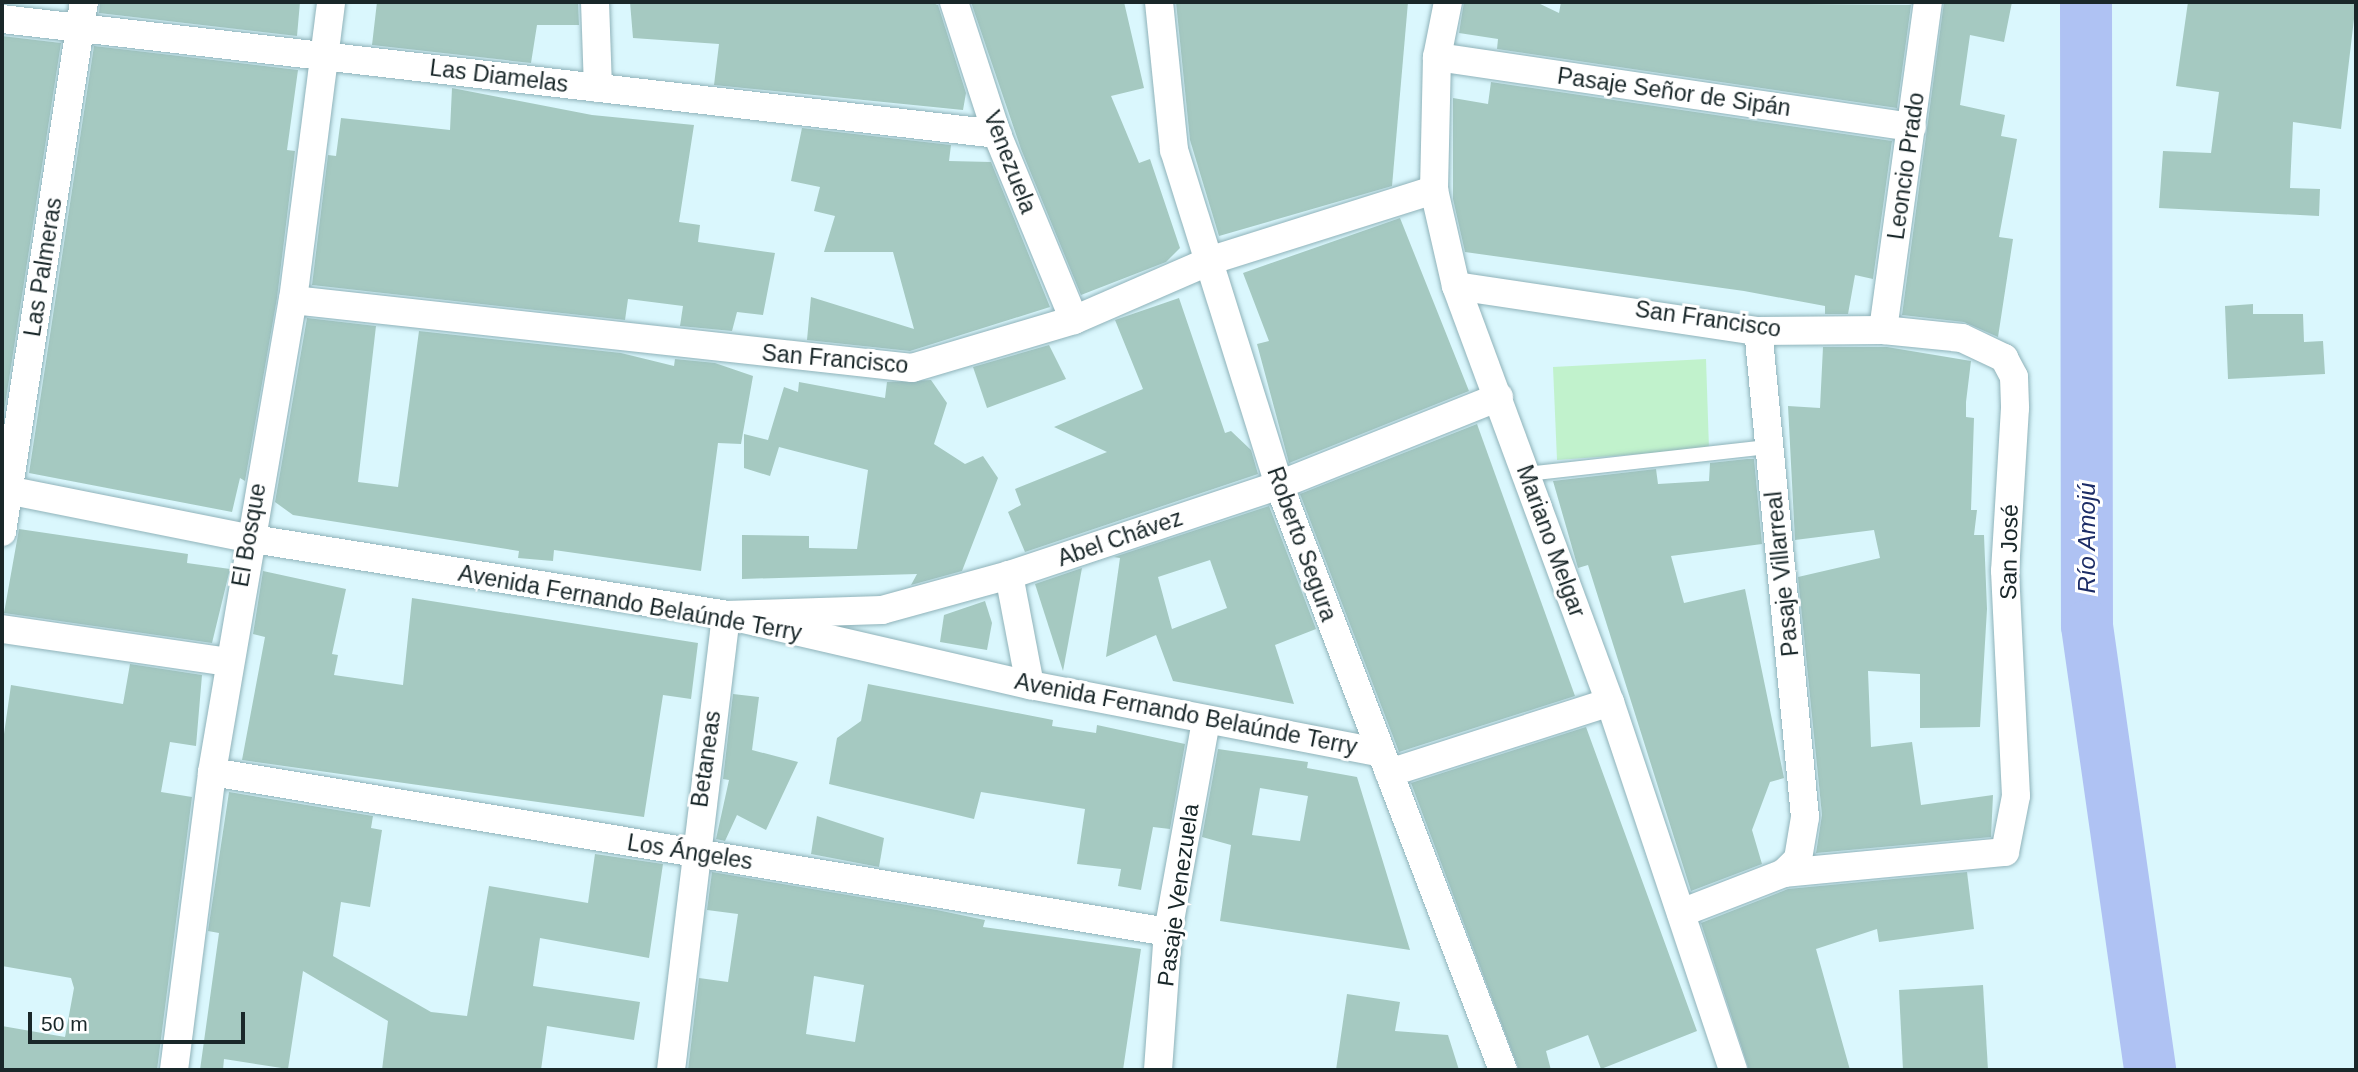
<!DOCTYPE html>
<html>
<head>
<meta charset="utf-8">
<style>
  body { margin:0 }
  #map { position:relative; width:2358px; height:1072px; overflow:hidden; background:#daf7fd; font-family:Arial,sans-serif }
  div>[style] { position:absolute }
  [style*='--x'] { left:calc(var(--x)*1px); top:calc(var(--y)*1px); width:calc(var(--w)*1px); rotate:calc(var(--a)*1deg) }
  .green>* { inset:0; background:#c1f2cc }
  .river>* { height:52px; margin:-26px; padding:0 26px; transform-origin:26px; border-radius:26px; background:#afc2f3 }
  .building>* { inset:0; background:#a5c9c1 }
  .roads { filter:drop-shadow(0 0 2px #8fb2b9) drop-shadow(0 0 2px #8fb2b9) }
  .lane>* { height:14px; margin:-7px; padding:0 7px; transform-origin:7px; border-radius:7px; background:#fff }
  .street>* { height:28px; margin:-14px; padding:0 14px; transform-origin:14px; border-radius:14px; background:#fff }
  span { translate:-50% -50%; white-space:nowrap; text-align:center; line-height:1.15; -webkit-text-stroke:6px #fff; paint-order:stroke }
  .street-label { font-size:23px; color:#192729 }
  .water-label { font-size:24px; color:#1c2c66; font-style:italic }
  .frame { position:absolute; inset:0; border:4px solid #192729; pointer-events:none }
  .scale { position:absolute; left:28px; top:1012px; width:217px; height:32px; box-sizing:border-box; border:4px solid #192729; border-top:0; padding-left:9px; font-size:21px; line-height:24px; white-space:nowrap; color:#192729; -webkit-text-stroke:5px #fff; paint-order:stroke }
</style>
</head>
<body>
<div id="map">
  <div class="green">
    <div style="clip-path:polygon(1706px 359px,1709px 449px,1557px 460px,1553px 367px)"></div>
  </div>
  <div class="river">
    <div style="--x:2086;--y:2;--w:624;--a:89.91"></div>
    <div style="--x:2087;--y:626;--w:448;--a:81.9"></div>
  </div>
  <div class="building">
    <div style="clip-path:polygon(100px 2px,300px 2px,297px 36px,99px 13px)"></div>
    <div style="clip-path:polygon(377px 2px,578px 2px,579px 25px,537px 25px,531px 63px,372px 45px)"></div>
    <div style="clip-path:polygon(630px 2px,930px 2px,938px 5px,966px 93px,963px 110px,714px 85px,719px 44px,633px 38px)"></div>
    <div style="clip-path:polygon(971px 2px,1124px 2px,1144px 88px,1111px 96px,1139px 163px,1150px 159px,1180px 248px,1166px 262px,1081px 295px,1021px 149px)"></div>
    <div style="clip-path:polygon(1176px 2px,1408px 2px,1392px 186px,1219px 236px,1190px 140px)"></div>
    <div style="clip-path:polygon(1464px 2px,1536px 2px,1559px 13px,1561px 2px,1911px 5px,1897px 108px,1497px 49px,1498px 39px,1459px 33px)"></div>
    <div style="clip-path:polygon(1944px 2px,2012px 2px,2004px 42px,1970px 35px,1960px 105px,2005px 115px,2001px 136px,2017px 139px,1999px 237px,2013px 239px,1998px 337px,1964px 322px,1902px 315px)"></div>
    <div style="clip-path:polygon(2188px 2px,2356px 2px,2341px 129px,2293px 122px,2290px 188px,2320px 189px,2319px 216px,2159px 208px,2163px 151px,2211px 153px,2219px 92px,2176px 86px)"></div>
    <div style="clip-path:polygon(2px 36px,61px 43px,2px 425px)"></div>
    <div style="clip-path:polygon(94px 46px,298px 70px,287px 150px,295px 151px,277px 298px,245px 481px,240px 478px,232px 512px,29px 473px)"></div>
    <div style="clip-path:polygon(1491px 82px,1892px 141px,1873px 279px,1855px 275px,1848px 314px,1825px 314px,1825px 306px,1744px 291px,1465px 252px,1453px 199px,1453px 98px,1488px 104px)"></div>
    <div style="clip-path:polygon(452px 88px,592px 115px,694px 125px,679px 222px,700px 225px,698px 242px,775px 253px,763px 315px,737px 312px,732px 331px,680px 326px,683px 306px,628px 299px,625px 320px,312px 285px,328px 155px,336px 156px,341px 118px,450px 130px)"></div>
    <div style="clip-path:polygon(802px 128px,951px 145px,949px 161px,991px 162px,1050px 307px,910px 351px,807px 340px,811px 297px,914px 329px,893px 252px,824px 252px,835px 216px,814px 211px,820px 187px,791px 181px)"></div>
    <div style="clip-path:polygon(1400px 218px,1469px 391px,1289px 463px,1257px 344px,1269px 341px,1243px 273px)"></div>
    <div style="clip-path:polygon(1179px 298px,1225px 433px,1231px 431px,1251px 450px,1258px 474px,1025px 552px,1008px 512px,1021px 505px,1015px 489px,1107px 452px,1054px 427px,1143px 389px,1115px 320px)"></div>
    <div style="clip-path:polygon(2253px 304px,2253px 314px,2303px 314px,2304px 342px,2323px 341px,2325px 374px,2228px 379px,2225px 306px)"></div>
    <div style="clip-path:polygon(307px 318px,376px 326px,358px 482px,398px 487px,419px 331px,621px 353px,674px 366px,675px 359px,715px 363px,753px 376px,741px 444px,718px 443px,701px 571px,554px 550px,553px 561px,518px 558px,519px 551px,293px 515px,275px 502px)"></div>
    <div style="clip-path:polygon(1049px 345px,1066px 379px,987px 408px,973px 367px)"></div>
    <div style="clip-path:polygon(1823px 347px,1887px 347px,1971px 361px,1966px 402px,1966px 417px,1974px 418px,1971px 510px,1977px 510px,1974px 535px,1984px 535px,1987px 609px,1980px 727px,1920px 728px,1920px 674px,1868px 671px,1871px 747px,1912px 742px,1921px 805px,1993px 795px,1991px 837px,1816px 853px,1822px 815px,1798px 577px,1880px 558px,1874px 530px,1795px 540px,1788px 406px,1820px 408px)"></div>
    <div style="clip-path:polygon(931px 380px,947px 403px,934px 444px,965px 464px,983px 456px,998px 478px,962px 571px,911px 585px,917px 574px,742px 579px,742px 535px,809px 536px,809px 548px,857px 549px,868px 470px,779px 447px,770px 476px,744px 468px,744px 434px,768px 440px,784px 387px,798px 392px,799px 382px,885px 398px,887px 382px)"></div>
    <div style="clip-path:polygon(1477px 424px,1575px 696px,1399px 752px,1300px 494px)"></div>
    <div style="clip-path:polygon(1747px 459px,1754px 459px,1762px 544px,1671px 556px,1684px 603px,1745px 589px,1784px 778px,1770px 782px,1752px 830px,1762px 864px,1691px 891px,1588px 565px,1578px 568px,1553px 481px,1656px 469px,1658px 484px,1709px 481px,1710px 463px)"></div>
    <div style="clip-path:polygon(evenodd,1269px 506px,1316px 629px,1275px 645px,1294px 704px,1173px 681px,1156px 635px,1106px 657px,1120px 558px,1114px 557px,1269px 506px,1210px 560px,1227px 608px,1172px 629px,1158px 577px,1210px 560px)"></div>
    <div style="clip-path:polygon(19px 529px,188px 554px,187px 563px,230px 569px,212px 643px,4px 613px)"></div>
    <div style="clip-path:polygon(1082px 568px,1063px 671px,1035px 584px)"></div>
    <div style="clip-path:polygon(263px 571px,346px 589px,332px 654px,338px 655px,334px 675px,403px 685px,412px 598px,698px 643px,691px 699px,663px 695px,644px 817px,242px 760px,265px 637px,253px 634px)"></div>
    <div style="clip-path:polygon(985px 601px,992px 623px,987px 650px,940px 642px,944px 615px)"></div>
    <div style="clip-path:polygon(130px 664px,202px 675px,196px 746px,170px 742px,161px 792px,192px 797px,157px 1070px,2px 1070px,2px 1026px,65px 1037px,74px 988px,71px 978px,2px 966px,2px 748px,11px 685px,123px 704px)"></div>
    <div style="clip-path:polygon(868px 684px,1053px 720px,1052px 726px,1096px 733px,1097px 725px,1185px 744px,1170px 829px,1153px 827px,1141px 890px,1118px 886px,1121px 869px,1077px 864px,1085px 809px,981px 792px,974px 819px,829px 784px,837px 738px,861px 721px)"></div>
    <div style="clip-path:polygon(733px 694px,759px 697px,752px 750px,798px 762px,766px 830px,737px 815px,725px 841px,716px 839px,729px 780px,723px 779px)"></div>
    <div style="clip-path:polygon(1586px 727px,1697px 1031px,1601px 1069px,1588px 1035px,1546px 1051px,1551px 1070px,1519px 1070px,1411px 783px)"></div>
    <div style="clip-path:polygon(evenodd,1218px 749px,1308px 762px,1307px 768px,1357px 777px,1410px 950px,1220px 921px,1231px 845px,1202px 837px,1218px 749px,1260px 788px,1308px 796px,1300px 841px,1252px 835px,1260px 788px)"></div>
    <div style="clip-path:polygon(229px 792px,373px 816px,371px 828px,382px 830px,370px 907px,341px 902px,333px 956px,431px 1012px,467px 1016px,489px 886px,588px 903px,595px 854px,663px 864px,649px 958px,540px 938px,533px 986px,640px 1002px,634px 1040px,547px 1026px,541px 1070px,382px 1070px,388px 1021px,303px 971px,288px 1069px,224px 1059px,223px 1070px,200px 1070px,219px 933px,208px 931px)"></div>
    <div style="clip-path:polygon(817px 816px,884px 838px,879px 867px,811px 854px)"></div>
    <div style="clip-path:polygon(evenodd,712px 872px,937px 910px,985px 920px,983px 927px,1141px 949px,1123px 1070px,688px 1070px,699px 978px,728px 982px,738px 914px,707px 910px,712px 872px,814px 976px,864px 985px,855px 1042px,806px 1034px,814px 976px)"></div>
    <div style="clip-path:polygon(1967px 872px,1974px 929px,1879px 942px,1877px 929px,1816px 949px,1850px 1070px,1749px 1070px,1701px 923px,1788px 889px)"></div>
    <div style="clip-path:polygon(1983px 985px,1988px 1070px,1903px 1070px,1899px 990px)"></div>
    <div style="clip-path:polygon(1347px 994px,1400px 1002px,1395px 1031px,1448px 1035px,1459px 1070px,1336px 1070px)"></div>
  </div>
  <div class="roads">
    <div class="lane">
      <div style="--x:1527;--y:474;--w:244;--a:-6.4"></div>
    </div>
    <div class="street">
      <div style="--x:595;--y:2;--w:86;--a:88"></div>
      <div style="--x:954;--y:2;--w:139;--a:72"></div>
      <div style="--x:997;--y:134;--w:201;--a:67.5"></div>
      <div style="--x:1159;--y:2;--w:149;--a:84.2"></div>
      <div style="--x:1174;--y:150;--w:351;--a:72.6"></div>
      <div style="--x:1279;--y:485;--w:626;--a:69.05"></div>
      <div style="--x:1448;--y:2;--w:56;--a:101.3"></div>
      <div style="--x:1437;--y:57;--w:133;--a:91.3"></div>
      <div style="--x:1434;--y:190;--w:98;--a:77.1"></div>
      <div style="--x:1456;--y:286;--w:444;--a:69.7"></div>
      <div style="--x:1610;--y:702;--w:388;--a:71.5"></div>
      <div style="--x:2;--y:19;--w:1002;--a:6.59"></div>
      <div style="--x:1437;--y:57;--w:480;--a:8.4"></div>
      <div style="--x:1456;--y:286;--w:305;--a:8.5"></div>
      <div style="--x:1758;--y:331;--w:125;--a:-0.5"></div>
      <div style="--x:1883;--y:330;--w:79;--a:5.8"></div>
      <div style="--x:1962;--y:338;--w:47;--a:25.5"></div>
      <div style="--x:2004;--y:358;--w:21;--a:62"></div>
      <div style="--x:2014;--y:377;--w:31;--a:88"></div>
      <div style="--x:2015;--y:408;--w:163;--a:93.5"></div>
      <div style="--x:2005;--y:571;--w:225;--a:87.2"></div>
      <div style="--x:2016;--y:796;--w:57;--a:101.1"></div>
      <div style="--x:2005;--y:852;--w:222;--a:174.6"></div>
      <div style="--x:293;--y:300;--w:623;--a:6.27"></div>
      <div style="--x:912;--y:368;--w:169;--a:-16.5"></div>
      <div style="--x:1074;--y:320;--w:150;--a:-23.5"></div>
      <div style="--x:1212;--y:260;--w:233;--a:-17.5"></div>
      <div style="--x:1883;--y:330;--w:331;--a:-82.2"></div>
      <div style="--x:2;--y:489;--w:250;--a:11.3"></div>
      <div style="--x:247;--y:538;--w:485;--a:9.1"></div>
      <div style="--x:726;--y:615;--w:312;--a:13"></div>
      <div style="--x:1030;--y:685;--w:355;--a:10.9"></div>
      <div style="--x:2;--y:532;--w:536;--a:-81.21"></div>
      <div style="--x:1009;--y:575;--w:112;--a:79.2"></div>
      <div style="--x:2;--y:629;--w:228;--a:8.3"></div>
      <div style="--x:212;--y:772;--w:969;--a:9.5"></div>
      <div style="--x:1389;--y:773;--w:232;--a:-17.8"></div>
      <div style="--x:1681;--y:913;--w:110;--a:-21.2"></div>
      <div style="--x:1784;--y:873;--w:20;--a:-45"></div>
      <div style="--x:1798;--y:859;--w:43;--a:-80.5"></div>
      <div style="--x:1805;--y:817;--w:488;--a:-95.5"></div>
      <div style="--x:174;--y:1070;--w:300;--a:-82.7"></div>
      <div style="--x:212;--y:772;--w:479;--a:-80.3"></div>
      <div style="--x:293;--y:300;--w:300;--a:-82.7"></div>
      <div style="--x:671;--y:1070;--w:458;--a:-83.1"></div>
      <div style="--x:726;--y:615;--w:156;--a:-1.8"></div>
      <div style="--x:882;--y:610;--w:132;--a:-15.4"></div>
      <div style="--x:1009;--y:575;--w:285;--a:-18.4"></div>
      <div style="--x:1279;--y:485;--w:237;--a:-21.8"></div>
      <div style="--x:1158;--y:1070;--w:138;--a:-85.9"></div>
      <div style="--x:1168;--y:932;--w:215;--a:-79.8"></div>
    </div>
  </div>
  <div class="street-label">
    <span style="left:499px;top:76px;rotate:7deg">Las Diamelas</span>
    <span style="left:1674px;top:92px;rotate:8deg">Pasaje Señor de Sipán</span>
    <span style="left:1010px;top:162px;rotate:69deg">Venezuela</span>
    <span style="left:1906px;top:166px;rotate:-82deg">Leoncio Prado</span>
    <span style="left:43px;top:267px;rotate:-81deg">Las Palmeras</span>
    <span style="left:1708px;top:319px;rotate:8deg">San Francisco</span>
    <span style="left:835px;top:359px;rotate:5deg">San Francisco</span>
    <span style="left:249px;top:535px;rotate:-80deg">El Bosque</span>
    <span style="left:1120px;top:538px;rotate:-19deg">Abel Chávez</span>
    <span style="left:1551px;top:541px;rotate:70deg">Mariano Melgar</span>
    <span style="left:1302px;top:544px;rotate:70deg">Roberto Segura</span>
    <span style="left:2009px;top:552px;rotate:-89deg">San José</span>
    <span style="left:1782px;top:574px;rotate:-96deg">Pasaje Villarreal</span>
    <span style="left:630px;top:603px;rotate:10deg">Avenida Fernando Belaúnde Terry</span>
    <span style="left:1186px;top:714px;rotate:11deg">Avenida Fernando Belaúnde Terry</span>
    <span style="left:706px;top:759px;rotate:-82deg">Betaneas</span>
    <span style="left:690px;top:852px;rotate:9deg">Los Ángeles</span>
    <span style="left:1178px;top:895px;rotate:-82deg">Pasaje Venezuela</span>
  </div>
  <div class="water-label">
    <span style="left:2087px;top:538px;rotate:-90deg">Río Amojú</span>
  </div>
  <div class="frame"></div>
  <div class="scale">50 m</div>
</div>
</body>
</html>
